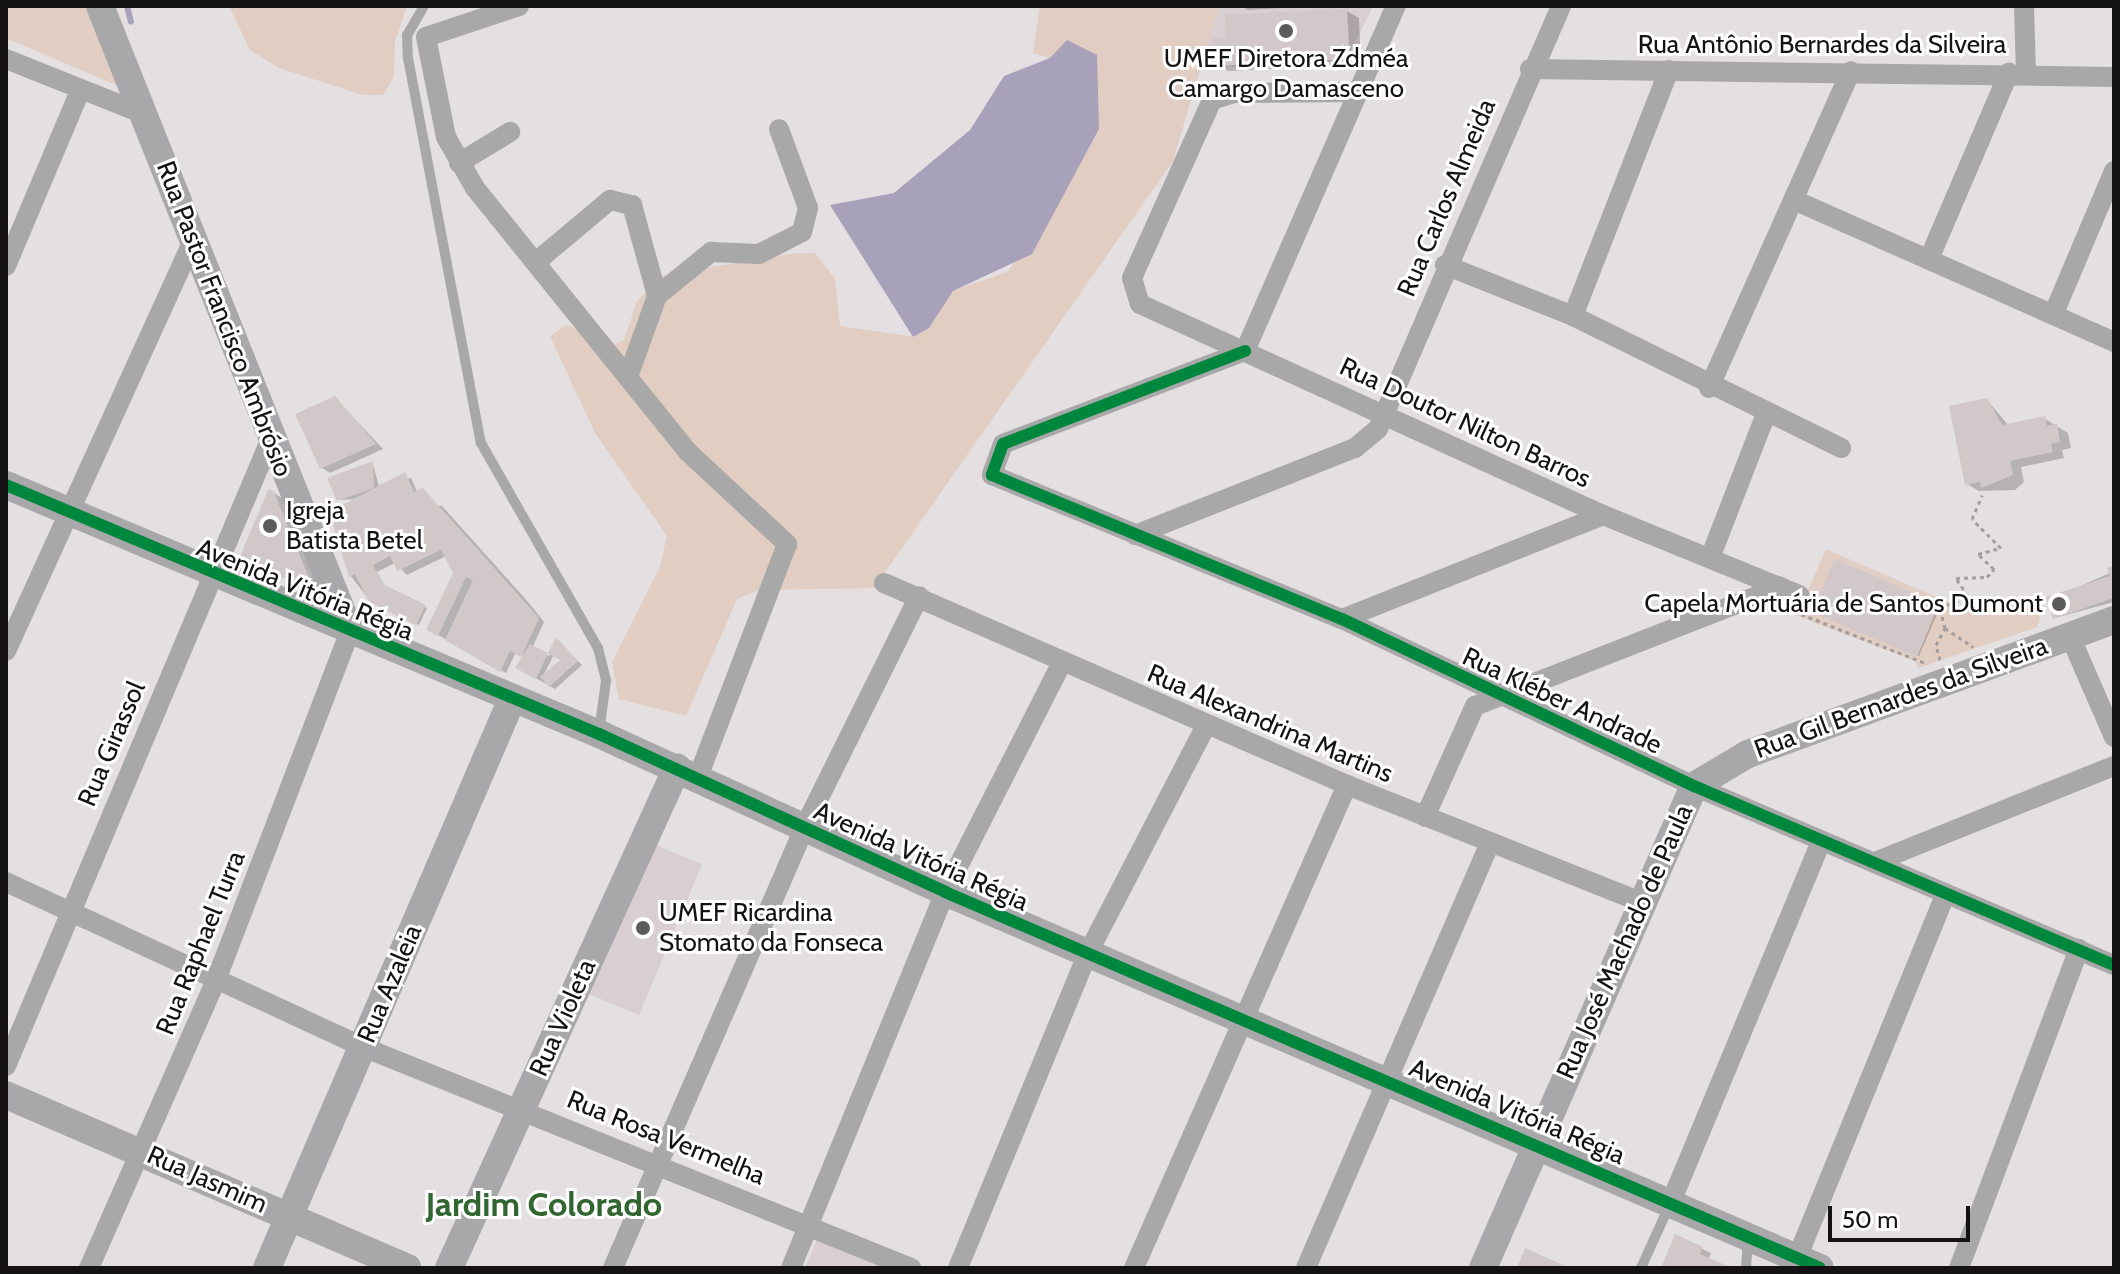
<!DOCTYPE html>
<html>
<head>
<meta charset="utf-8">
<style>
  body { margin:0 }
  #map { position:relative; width:2120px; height:1274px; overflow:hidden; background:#e4dfe1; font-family:Cabin,sans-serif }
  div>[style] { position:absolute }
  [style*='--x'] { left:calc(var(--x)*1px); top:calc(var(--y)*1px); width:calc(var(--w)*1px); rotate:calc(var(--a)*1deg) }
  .built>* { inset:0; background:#d9ced2 }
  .green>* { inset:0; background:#e2cdc2 }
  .water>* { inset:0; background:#a7a2b9 }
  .shadow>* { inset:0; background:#0003 }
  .stream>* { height:6px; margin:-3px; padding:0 3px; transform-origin:3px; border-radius:3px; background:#a7a2b9 }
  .building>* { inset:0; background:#d2c8c9 }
  .path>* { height:3px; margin-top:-1.5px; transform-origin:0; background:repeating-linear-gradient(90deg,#a39fa0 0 4px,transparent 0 8px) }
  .lane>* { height:10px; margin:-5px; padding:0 5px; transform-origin:5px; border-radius:5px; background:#a9a8a9 }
  .street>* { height:20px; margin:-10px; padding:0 10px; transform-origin:10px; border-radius:10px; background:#a9a8a9 }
  .secondary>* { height:28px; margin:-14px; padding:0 14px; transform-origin:14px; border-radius:14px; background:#a8a7a9 }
  .cycleway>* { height:12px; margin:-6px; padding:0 6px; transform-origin:6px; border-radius:6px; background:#00873e }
  .dots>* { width:22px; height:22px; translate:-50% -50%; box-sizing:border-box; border:4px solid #fff; border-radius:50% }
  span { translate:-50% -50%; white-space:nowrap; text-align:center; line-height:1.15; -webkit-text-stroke:6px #fff; paint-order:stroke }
  .street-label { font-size:26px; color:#151213 }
  .poi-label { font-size:26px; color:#151213 }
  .left { translate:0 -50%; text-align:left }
  .right { translate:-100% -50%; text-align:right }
  .district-label { font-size:34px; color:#326630; font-weight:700 }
  .frame { position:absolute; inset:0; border:8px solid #151213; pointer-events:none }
  .scale { position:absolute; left:1828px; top:1206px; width:142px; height:36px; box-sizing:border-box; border:4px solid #151213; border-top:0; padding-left:10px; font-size:24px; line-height:28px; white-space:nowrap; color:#151213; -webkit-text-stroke:6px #fff; paint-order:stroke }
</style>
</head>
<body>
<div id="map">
  <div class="built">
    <div style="clip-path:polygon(1219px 6px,1373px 6px,1345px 62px,1198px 68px)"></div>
    <div style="clip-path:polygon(646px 841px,702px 864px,639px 1015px,584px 992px)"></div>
    <div style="clip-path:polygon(817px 1239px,887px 1268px,805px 1268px)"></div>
  </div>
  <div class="green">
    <div style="clip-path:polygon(6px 6px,89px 6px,123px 88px,6px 38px)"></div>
    <div style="clip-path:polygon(229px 6px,407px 6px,395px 42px,394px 77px,383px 95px,363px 95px,279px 68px,250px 50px)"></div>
    <div style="clip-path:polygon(1040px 6px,1219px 6px,1173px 161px,874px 588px,758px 590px,737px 599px,686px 716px,619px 699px,612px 662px,660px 567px,667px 536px,595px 433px,550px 336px,567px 325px,611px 346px,624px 340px,637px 301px,663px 275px,796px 253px,815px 253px,835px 279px,840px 326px,914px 337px,929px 328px,953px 291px,1007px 272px,1051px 217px,1099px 130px,1097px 98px,1068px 40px,1050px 58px,1033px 53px)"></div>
    <div style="clip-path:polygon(1826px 549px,1973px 613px,2030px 598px,2040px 618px,2037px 627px,1918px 668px,1915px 661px,1797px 616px)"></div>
  </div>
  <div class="water">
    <div style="clip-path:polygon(1067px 40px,1097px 55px,1099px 129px,1032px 254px,953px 291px,929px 328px,913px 337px,830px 205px,894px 193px,970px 130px,1004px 76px,1050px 58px)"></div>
  </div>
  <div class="shadow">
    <div style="clip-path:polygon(1242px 6px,1315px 6px,1248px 10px)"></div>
    <div style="clip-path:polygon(1347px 11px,1359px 18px,1361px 65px,1228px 71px,1216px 64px,1228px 40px)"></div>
    <div style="clip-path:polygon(335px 398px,383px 449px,330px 473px,322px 468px)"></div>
    <div style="clip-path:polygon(1987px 400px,2009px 426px,2045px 419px,2068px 433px,2071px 448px,2062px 450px,2064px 458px,2021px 467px,2024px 482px,2015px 490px,1979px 491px,1967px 484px)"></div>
    <div style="clip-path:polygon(evenodd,373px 464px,379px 487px,411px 478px,422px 503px,442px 506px,529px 603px,544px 622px,532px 648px,549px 656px,557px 640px,582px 665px,555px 689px,518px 668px,525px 657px,516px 652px,506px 673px,429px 630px,455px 573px,446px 556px,407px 575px,395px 563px,377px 572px,385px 587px,427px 608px,419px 625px,370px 601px,350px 575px,356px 499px,339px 500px,373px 464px,554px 654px,563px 659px,543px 677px,554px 654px)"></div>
    <div style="clip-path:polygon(274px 493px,285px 500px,324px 594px,240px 560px)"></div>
    <div style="clip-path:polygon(1836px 562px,1940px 607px,1919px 656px,1815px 612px)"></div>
    <div style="clip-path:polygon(2114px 571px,2114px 602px,2055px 618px,2067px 592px)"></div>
    <div style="clip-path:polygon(1676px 1237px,1711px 1253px,1708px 1260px,1727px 1268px,1663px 1268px)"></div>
  </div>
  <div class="stream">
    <div style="--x:127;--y:6;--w:16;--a:76"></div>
  </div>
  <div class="building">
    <div style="clip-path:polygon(1347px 9px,1350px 59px,1214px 66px,1213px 38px,1226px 38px,1225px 15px)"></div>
    <div style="clip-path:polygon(335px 396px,376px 444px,320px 469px,295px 414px)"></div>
    <div style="clip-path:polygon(1987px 398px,2002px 425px,2045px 416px,2047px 426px,2057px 424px,2060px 442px,2051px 444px,2053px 452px,2010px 461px,2013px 475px,1981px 488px,1980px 482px,1965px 485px,1949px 406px)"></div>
    <div style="clip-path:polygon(373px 461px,374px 488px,337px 501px,327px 478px)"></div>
    <div style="clip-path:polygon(405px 472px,414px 492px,423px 488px,539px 618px,521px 657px,510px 651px,500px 672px,445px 640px,473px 580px,466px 577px,438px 636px,426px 630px,453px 573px,441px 550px,397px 571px,390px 556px,373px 565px,383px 584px,426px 605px,416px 625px,369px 602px,355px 574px,349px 577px,329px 512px)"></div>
    <div style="clip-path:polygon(268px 490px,273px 490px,314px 590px,238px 561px)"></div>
    <div style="clip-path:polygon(1835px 559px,1939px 604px,1917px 657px,1812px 612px)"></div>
    <div style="clip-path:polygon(2114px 566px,2114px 598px,2053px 619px,2046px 597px,2110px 576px,2107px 568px)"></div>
    <div style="clip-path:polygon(556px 637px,578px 661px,549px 687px,540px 677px,560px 660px,548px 653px)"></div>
    <div style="clip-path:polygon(530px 644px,548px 653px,536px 679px,515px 668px)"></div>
    <div style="clip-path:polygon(1675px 1234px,1703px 1247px,1700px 1254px,1732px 1268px,1661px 1268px)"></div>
    <div style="clip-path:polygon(1525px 1248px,1570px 1268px,1517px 1268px)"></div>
  </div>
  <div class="path">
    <div style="--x:1801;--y:614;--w:136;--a:21.5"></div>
    <div style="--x:1945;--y:628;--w:21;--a:-104"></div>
    <div style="--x:1940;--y:608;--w:30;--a:-23"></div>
    <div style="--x:1968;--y:596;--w:22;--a:-124"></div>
    <div style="--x:1956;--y:578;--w:31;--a:-2"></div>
    <div style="--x:1987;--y:577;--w:11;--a:-49"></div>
    <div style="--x:1994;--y:569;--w:22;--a:-137"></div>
    <div style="--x:1978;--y:554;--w:24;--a:-15"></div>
    <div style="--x:2001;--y:548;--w:41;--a:-135"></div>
    <div style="--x:1972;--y:519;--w:26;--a:-67"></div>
    <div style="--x:1940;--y:660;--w:16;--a:-105"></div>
    <div style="--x:1936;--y:645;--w:19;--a:-62"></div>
    <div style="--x:1945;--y:628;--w:34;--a:34"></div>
  </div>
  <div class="lane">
    <div style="--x:424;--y:6;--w:34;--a:120"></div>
    <div style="--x:407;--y:35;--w:23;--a:88"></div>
    <div style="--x:408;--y:58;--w:392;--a:79.3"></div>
    <div style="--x:481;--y:443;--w:236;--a:60.3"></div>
    <div style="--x:598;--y:648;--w:34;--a:76"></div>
    <div style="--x:606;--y:681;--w:51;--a:97.8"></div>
    <div style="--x:1641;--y:1268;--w:70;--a:-65.6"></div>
    <div style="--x:1746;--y:1268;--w:30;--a:-86"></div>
  </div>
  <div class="street">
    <div style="--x:519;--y:6;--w:98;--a:161.6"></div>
    <div style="--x:426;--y:37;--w:102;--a:78.7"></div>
    <div style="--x:446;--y:137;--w:59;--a:60.4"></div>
    <div style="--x:475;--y:188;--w:338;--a:51.1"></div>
    <div style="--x:687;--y:451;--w:137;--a:42.9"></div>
    <div style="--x:787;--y:544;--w:249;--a:110.9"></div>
    <div style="--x:2024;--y:6;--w:66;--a:88.3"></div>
    <div style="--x:6;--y:59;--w:151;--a:21.8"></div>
    <div style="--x:1530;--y:69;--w:584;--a:0.78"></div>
    <div style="--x:1359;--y:92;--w:125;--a:179.5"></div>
    <div style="--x:1234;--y:93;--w:23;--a:162"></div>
    <div style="--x:1212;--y:100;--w:195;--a:114.2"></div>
    <div style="--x:1132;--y:278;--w:27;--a:73"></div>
    <div style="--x:1140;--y:304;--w:509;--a:24.5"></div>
    <div style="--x:1603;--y:515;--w:212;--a:22.2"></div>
    <div style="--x:459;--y:163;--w:60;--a:-31.3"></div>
    <div style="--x:1794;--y:200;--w:350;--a:23.9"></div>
    <div style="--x:1929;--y:259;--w:203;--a:-66.8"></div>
    <div style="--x:536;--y:262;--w:97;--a:-40"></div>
    <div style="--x:610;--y:200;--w:23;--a:13"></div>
    <div style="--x:632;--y:205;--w:94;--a:74.6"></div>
    <div style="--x:657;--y:296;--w:83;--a:109.7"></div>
    <div style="--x:1445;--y:265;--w:138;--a:21.7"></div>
    <div style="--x:1573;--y:316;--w:299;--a:26.2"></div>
    <div style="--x:6;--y:266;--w:188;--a:-67.1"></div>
    <div style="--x:657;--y:296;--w:70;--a:-39.2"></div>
    <div style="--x:711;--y:252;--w:48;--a:2.4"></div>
    <div style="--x:759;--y:254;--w:48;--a:-27.1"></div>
    <div style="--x:802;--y:232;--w:25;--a:-76"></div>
    <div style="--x:808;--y:208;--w:84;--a:-110.2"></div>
    <div style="--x:2054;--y:313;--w:154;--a:-67.1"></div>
    <div style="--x:1573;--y:316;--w:264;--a:-68.7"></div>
    <div style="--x:1245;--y:351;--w:259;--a:159"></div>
    <div style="--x:1003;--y:444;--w:33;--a:110"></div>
    <div style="--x:992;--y:475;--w:378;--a:22.4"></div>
    <div style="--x:1342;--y:619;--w:390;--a:25.4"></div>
    <div style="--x:1694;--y:786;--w:457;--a:23.1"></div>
    <div style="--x:1245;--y:351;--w:377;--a:-66.4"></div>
    <div style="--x:1709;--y:388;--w:347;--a:-65.9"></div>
    <div style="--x:1135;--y:535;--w:237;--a:-21.6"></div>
    <div style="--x:1355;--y:448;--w:30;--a:-40"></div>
    <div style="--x:1378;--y:429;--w:461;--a:-66.6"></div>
    <div style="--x:1710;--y:558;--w:152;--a:-68.8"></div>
    <div style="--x:884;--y:583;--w:505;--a:23.57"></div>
    <div style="--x:1347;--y:785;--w:316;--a:21.7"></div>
    <div style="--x:1342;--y:619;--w:281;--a:-21.7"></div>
    <div style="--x:2070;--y:636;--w:110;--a:66.5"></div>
    <div style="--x:6;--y:651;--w:456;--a:-65.5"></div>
    <div style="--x:1425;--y:817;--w:122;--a:-65.8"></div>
    <div style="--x:1475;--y:706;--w:328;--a:-21.3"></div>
    <div style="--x:1875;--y:862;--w:258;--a:-21.9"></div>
    <div style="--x:6;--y:882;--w:393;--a:24.8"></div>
    <div style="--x:363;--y:1047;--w:591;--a:21.96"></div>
    <div style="--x:6;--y:1066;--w:676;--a:-67.11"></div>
    <div style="--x:1671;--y:1202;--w:390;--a:-67.4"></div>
    <div style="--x:1797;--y:1258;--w:392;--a:-67.8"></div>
    <div style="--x:89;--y:1268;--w:320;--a:-66.2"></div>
    <div style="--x:218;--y:975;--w:368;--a:-69"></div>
    <div style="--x:613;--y:1268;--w:477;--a:-66.5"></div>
    <div style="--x:803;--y:830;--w:261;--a:-63.6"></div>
    <div style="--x:791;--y:1268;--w:406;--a:-67.7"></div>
    <div style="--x:945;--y:892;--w:256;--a:-63"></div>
    <div style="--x:958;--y:1268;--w:341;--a:-67.6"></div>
    <div style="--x:1088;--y:953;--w:257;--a:-62.6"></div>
    <div style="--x:1134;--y:1268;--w:528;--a:-66.2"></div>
    <div style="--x:1306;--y:1268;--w:463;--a:-66.6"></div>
    <div style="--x:1959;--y:1268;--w:341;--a:-69.4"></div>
  </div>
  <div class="secondary">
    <div style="--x:100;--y:6;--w:674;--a:68.23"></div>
    <div style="--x:6;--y:485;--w:643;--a:22.78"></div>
    <div style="--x:599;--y:734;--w:380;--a:24.5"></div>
    <div style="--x:945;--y:892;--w:952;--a:23.25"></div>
    <div style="--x:6;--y:1095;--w:437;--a:23.3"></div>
    <div style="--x:267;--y:1268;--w:620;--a:-66.7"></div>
    <div style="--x:449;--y:1268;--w:550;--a:-65.49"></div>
    <div style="--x:1483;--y:1268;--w:526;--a:-66.36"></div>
    <div style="--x:1694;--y:786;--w:63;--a:-30.7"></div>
    <div style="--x:1748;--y:754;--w:390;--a:-20.1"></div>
  </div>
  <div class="cycleway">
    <div style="--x:1245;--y:351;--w:259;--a:159"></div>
    <div style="--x:1003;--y:444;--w:33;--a:110"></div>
    <div style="--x:992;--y:475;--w:378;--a:22.4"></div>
    <div style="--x:1342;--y:619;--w:390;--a:25.4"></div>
    <div style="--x:1694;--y:786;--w:457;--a:23.1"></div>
    <div style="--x:6;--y:485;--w:643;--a:22.78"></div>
    <div style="--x:599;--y:734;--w:380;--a:24.5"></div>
    <div style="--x:945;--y:892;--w:952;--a:23.25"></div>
  </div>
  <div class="dots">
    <div style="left:1286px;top:31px;background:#5d5a5b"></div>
    <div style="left:270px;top:526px;background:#5d5a5b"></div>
    <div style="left:2059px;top:604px;background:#5d5a5b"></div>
    <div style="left:643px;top:928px;background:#5d5a5b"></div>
  </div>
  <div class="street-label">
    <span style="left:1822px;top:45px">Rua Antônio Bernardes da Silveira</span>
    <span style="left:1447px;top:198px;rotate:-67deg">Rua Carlos Almeida</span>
    <span style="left:224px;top:319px;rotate:69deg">Rua Pastor Francisco Ambrósio</span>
    <span style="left:1465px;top:423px;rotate:25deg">Rua Doutor Nilton Barros</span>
    <span style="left:305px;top:590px;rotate:22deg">Avenida Vitória Régia</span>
    <span style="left:1901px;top:698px;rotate:-20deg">Rua Gil Bernardes da Silveira</span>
    <span style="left:1562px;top:701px;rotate:25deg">Rua Kléber Andrade</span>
    <span style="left:1270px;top:724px;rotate:23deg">Rua Alexandrina Martins</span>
    <span style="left:112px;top:744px;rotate:-67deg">Rua Girassol</span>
    <span style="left:921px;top:857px;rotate:24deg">Avenida Vitória Régia</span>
    <span style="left:1625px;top:942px;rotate:-66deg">Rua José Machado de Paula</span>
    <span style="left:201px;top:943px;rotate:-68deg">Rua Raphael Turra</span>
    <span style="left:390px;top:984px;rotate:-67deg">Rua Azaleia</span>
    <span style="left:563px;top:1018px;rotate:-66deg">Rua Violeta</span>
    <span style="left:1517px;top:1112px;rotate:23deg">Avenida Vitória Régia</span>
    <span style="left:666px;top:1138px;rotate:22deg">Rua Rosa Vermelha</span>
    <span style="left:207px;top:1180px;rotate:24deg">Rua Jasmim</span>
  </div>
  <div class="poi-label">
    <span style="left:1286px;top:74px">UMEF Diretora Zdméa<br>Camargo Damasceno</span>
    <span class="left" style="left:286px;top:526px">Igreja<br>Batista Betel</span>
    <span class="right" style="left:2043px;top:604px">Capela Mortuária de Santos Dumont</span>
    <span class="left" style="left:659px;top:928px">UMEF Ricardina<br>Stomato da Fonseca</span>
  </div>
  <div class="district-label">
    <span style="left:544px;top:1205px">Jardim Colorado</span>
  </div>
  <div class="frame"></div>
  <div class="scale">50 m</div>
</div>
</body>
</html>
